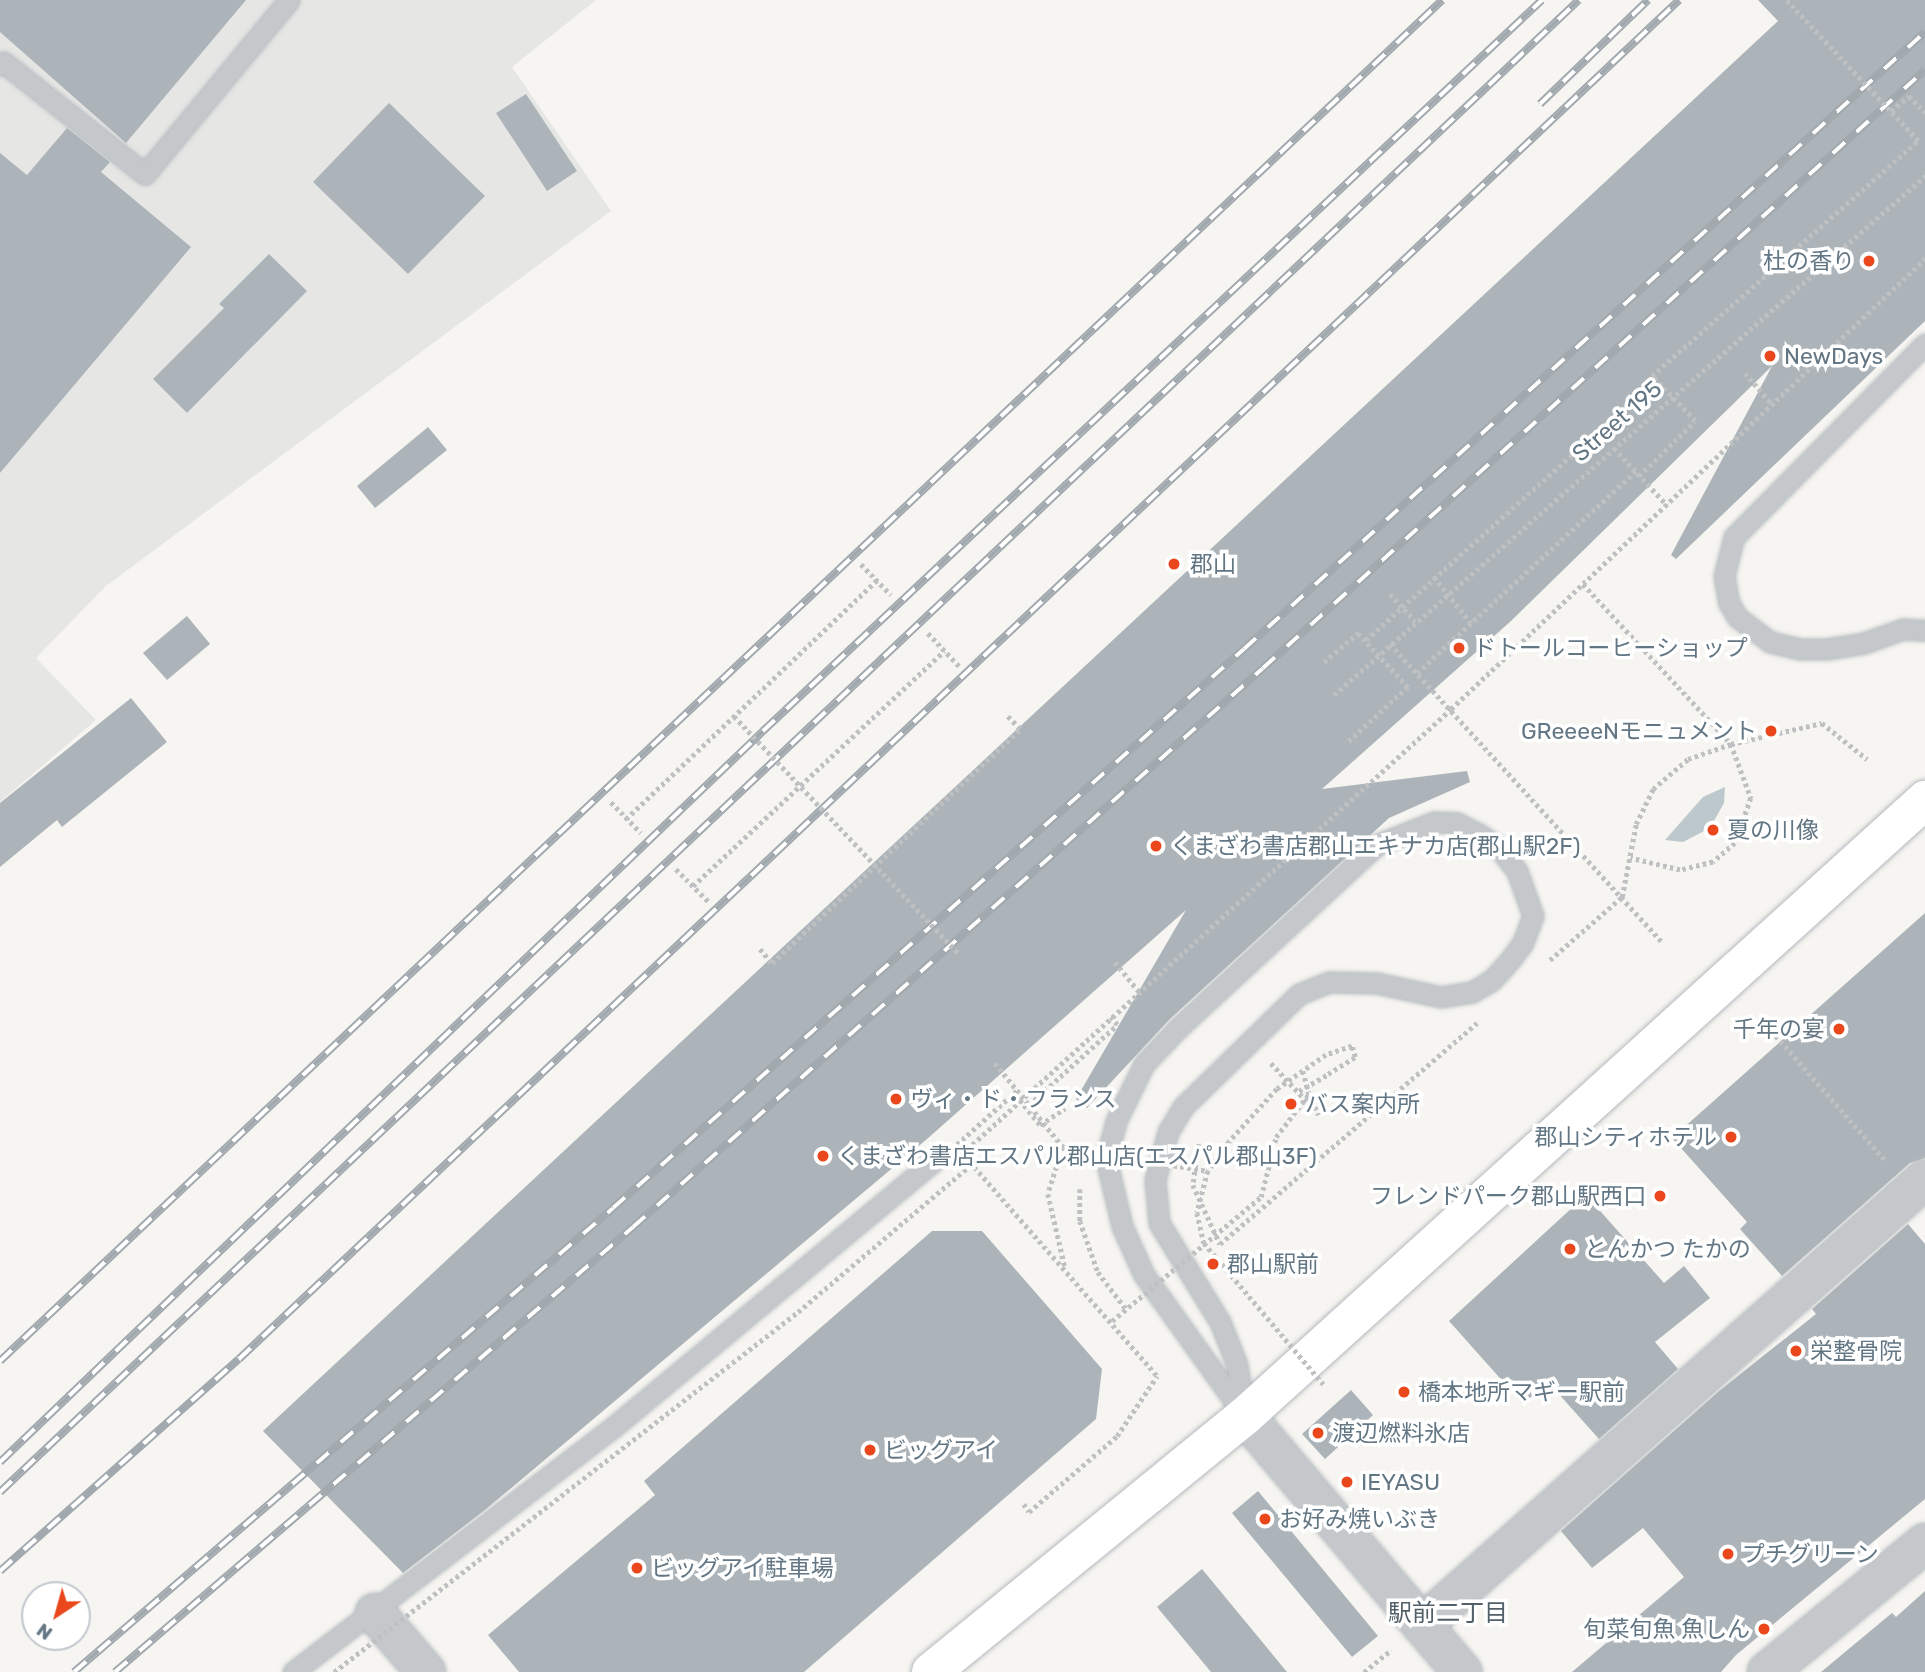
<!DOCTYPE html>
<html>
<head>
<meta charset="utf-8">
<style>
  body { margin:0 }
  #map { position:relative; width:1925px; height:1672px; overflow:hidden; background:#f6f5f1; font-family:Rubik,"Noto Sans JP",sans-serif }
  div>[style] { position:absolute }
  [style*='--x'] { left:calc(var(--x)*1px); top:calc(var(--y)*1px); width:calc(var(--w)*1px); rotate:calc(var(--a)*1deg) }
  .built>* { inset:0; background:#e6e7e5 }
  .water>* { inset:0; background:#bcc8cc }
  .building>* { inset:0; background:#acb4b9 }
  .path>* { height:4.5px; margin-top:-2.25px; transform-origin:0; background:repeating-linear-gradient(90deg,#bec0c2 0 3.5px,transparent 0 7px) }
  .roads { filter:drop-shadow(0 0 2px #b4babe) drop-shadow(0 0 2px #b4babe) }
  .lane>* { height:19px; margin:-9.5px; padding:0 9.5px; transform-origin:9.5px; border-radius:9.5px; background:#c5c8cb }
  .street>* { height:38px; margin:-19px; padding:0 19px; transform-origin:19px; border-radius:19px; background:#c5c8cb }
  .secondary>* { height:38px; margin:-19px; padding:0 19px; transform-origin:19px; border-radius:19px; background:#fff }
  .rail>* { height:8px; margin-top:-4px; transform-origin:0; background:repeating-linear-gradient(90deg,#fff 0 16px,#a2a9ae 0 32px); box-sizing:border-box; border-block:2px solid #a2a9ae }
  .path-bridge>* { height:4.5px; margin-top:-2.25px; transform-origin:0; background:repeating-linear-gradient(90deg,#bec0c2 0 3.5px,transparent 0 7px) }
  .dots>* { width:19px; height:19px; translate:-50% -50%; box-sizing:border-box; border:4px solid #fff; border-radius:50% }
  span { translate:-50% -50%; white-space:nowrap; text-align:center; line-height:1.15; -webkit-text-stroke:7px #fff; paint-order:stroke }
  .poi-label { font-size:23px; color:#637684 }
  .right { translate:-100% -50%; text-align:right }
  .left { translate:0 -50%; text-align:left }
  .street-label { font-size:23px; color:#637684 }
  .neighbourhood-label { font-size:24px; color:#515f69 }
  .north { position:absolute; left:21px; top:1581px; width:70px; height:70px; box-sizing:border-box; background:#fff; border:2px solid #c1c8ce; border-radius:50%; rotate:216deg; font-size:19px; font-weight:700; line-height:28px; text-align:center; color:#637684 }
  .north::after { content:''; display:block; margin:auto; width:24px; height:32px; background:#ea481c; clip-path:polygon(50% 0,100% 100%,50% 72%,0 100%) }
</style>
</head>
<body>
<div id="map">
  <div class="built">
    <div style="clip-path:polygon(0 0,596px 0,512px 67px,611px 211px,106px 586px,36px 658px,96px 720px,0 802px)"></div>
  </div>
  <div class="water">
    <div style="clip-path:polygon(1725px 787px,1724px 803px,1710px 828px,1683px 842px,1665px 840px,1703px 797px)"></div>
  </div>
  <div class="building">
    <div style="clip-path:polygon(0 0,246px 0,126px 143px,0 32px)"></div>
    <div style="clip-path:polygon(1758px 0,1925px 0,1925px 321px,1676px 559px,1671px 555px,1772px 366px,1511px 621px,1322px 789px,1467px 771px,1470px 782px,1389px 818px,1170px 1019px,1087px 1108px,1076px 1099px,1186px 910px,927px 1139px,485px 1510px,403px 1573px,263px 1431px,1778px 21px)"></div>
    <div style="clip-path:polygon(526px 94px,577px 171px,547px 191px,496px 113px)"></div>
    <div style="clip-path:polygon(389px 103px,485px 196px,408px 274px,313px 182px)"></div>
    <div style="clip-path:polygon(67px 128px,110px 162px,101px 172px,191px 247px,0 473px,0 153px,27px 175px)"></div>
    <div style="clip-path:polygon(269px 254px,307px 291px,187px 413px,153px 379px,224px 308px,219px 304px)"></div>
    <div style="clip-path:polygon(428px 427px,447px 450px,375px 508px,357px 486px)"></div>
    <div style="clip-path:polygon(187px 616px,210px 644px,167px 680px,143px 653px)"></div>
    <div style="clip-path:polygon(131px 698px,167px 742px,62px 827px,57px 820px,0 867px,0 803px)"></div>
    <div style="clip-path:polygon(1925px 913px,1925px 1158px,1910px 1163px,1782px 1276px,1740px 1229px,1747px 1222px,1672px 1138px)"></div>
    <div style="clip-path:polygon(1586px 1195px,1664px 1283px,1684px 1266px,1710px 1298px,1655px 1342px,1678px 1369px,1599px 1439px,1548px 1382px,1523px 1404px,1449px 1321px)"></div>
    <div style="clip-path:polygon(1908px 1224px,1925px 1244px,1925px 1499px,1736px 1655px,1721px 1672px,1572px 1672px,1684px 1577px,1643px 1528px,1592px 1568px,1561px 1531px,1719px 1391px,1816px 1314px,1812px 1309px)"></div>
    <div style="clip-path:polygon(932px 1231px,982px 1231px,1102px 1369px,1096px 1419px,804px 1672px,519px 1672px,488px 1635px,655px 1495px,644px 1481px)"></div>
    <div style="clip-path:polygon(1351px 1390px,1373px 1415px,1325px 1459px,1302px 1434px)"></div>
    <div style="clip-path:polygon(1258px 1491px,1378px 1636px,1352px 1657px,1232px 1513px)"></div>
    <div style="clip-path:polygon(1202px 1569px,1287px 1672px,1211px 1672px,1157px 1607px)"></div>
    <div style="clip-path:polygon(1925px 1591px,1925px 1672px,1821px 1672px,1892px 1613px,1896px 1617px)"></div>
  </div>
  <div class="path">
    <div style="--x:1891;--y:111;--w:23;--a:-40"></div>
    <div style="--x:1909;--y:96;--w:23;--a:45"></div>
    <div style="--x:1745;--y:373;--w:41;--a:48.9"></div>
    <div style="--x:1614;--y:448;--w:78;--a:47.1"></div>
    <div style="--x:1639;--y:476;--w:78;--a:-44.5"></div>
    <div style="--x:861;--y:564;--w:43;--a:45.9"></div>
    <div style="--x:1434;--y:577;--w:60;--a:51"></div>
    <div style="--x:1583;--y:584;--w:218;--a:47.2"></div>
    <div style="--x:1731;--y:744;--w:93;--a:-13"></div>
    <div style="--x:1822;--y:723;--w:58;--a:38.7"></div>
    <div style="--x:1390;--y:594;--w:37;--a:47"></div>
    <div style="--x:928;--y:633;--w:47;--a:46.7"></div>
    <div style="--x:1366;--y:640;--w:390;--a:-42"></div>
    <div style="--x:1390;--y:644;--w:405;--a:47.6"></div>
    <div style="--x:1324;--y:662;--w:45;--a:-40.5"></div>
    <div style="--x:1358;--y:633;--w:74;--a:47.2"></div>
    <div style="--x:1408;--y:687;--w:84;--a:137.4"></div>
    <div style="--x:1417;--y:673;--w:298;--a:-42.7"></div>
    <div style="--x:1334;--y:695;--w:787;--a:-41.29"></div>
    <div style="--x:611;--y:802;--w:43;--a:45.9"></div>
    <div style="--x:626;--y:819;--w:347;--a:-43.6"></div>
    <div style="--x:676;--y:869;--w:48;--a:45"></div>
    <div style="--x:693;--y:886;--w:344;--a:-43.1"></div>
    <div style="--x:760;--y:949;--w:18;--a:49"></div>
    <div style="--x:772;--y:963;--w:341;--a:-43.3"></div>
    <div style="--x:1020;--y:729;--w:18;--a:-135"></div>
    <div style="--x:1550;--y:960;--w:96;--a:-41.2"></div>
    <div style="--x:1622;--y:897;--w:74;--a:-79.1"></div>
    <div style="--x:1636;--y:824;--w:39;--a:-64"></div>
    <div style="--x:1653;--y:789;--w:46;--a:-40.6"></div>
    <div style="--x:1688;--y:759;--w:46;--a:-19.2"></div>
    <div style="--x:1731;--y:744;--w:58;--a:69.7"></div>
    <div style="--x:1751;--y:798;--w:48;--a:109.6"></div>
    <div style="--x:1735;--y:843;--w:29;--a:139"></div>
    <div style="--x:1713;--y:862;--w:34;--a:166"></div>
    <div style="--x:1680;--y:870;--w:51;--a:-166.5"></div>
    <div style="--x:1115;--y:962;--w:38;--a:51"></div>
    <div style="--x:1762;--y:1020;--w:186;--a:48.7"></div>
    <div style="--x:1271;--y:1063;--w:63;--a:46.9"></div>
    <div style="--x:1299;--y:1091;--w:34;--a:-30"></div>
    <div style="--x:1328;--y:1074;--w:32;--a:-32"></div>
    <div style="--x:1355;--y:1057;--w:11;--a:-105"></div>
    <div style="--x:1352;--y:1046;--w:28;--a:161"></div>
    <div style="--x:1326;--y:1055;--w:28;--a:145"></div>
    <div style="--x:1303;--y:1071;--w:24;--a:75"></div>
    <div style="--x:1309;--y:1094;--w:23;--a:65"></div>
    <div style="--x:1020;--y:1100;--w:32;--a:51"></div>
    <div style="--x:1040;--y:1125;--w:30;--a:-34"></div>
    <div style="--x:1029;--y:1105;--w:119;--a:-42.3"></div>
    <div style="--x:1117;--y:1025;--w:10;--a:-127"></div>
    <div style="--x:1199;--y:1144;--w:41;--a:98.3"></div>
    <div style="--x:1193;--y:1185;--w:65;--a:65.4"></div>
    <div style="--x:1220;--y:1244;--w:339;--a:-40.7"></div>
    <div style="--x:1063;--y:1147;--w:49;--a:107.7"></div>
    <div style="--x:1048;--y:1194;--w:75;--a:76.9"></div>
    <div style="--x:962;--y:1154;--w:661;--a:-42.3"></div>
    <div style="--x:1451;--y:709;--w:654;--a:-43.51"></div>
    <div style="--x:1080;--y:1189;--w:32;--a:90"></div>
    <div style="--x:1080;--y:1221;--w:54;--a:70.6"></div>
    <div style="--x:1098;--y:1272;--w:46;--a:52.9"></div>
    <div style="--x:1024;--y:1504;--w:9;--a:58"></div>
    <div style="--x:1029;--y:1512;--w:116;--a:-40.8"></div>
    <div style="--x:1117;--y:1436;--w:72;--a:-56.3"></div>
    <div style="--x:1364;--y:1672;--w:35;--a:-39"></div>
  </div>
  <div class="roads">
    <div class="lane">
      <div style="--x:0;--y:65;--w:4;--a:-45"></div>
      <div style="--x:3;--y:62;--w:181;--a:38.3"></div>
      <div style="--x:145;--y:174;--w:226;--a:-50.4"></div>
      <div style="--x:1925;--y:344;--w:272;--a:134.7"></div>
      <div style="--x:1734;--y:537;--w:40;--a:104.4"></div>
      <div style="--x:1724;--y:576;--w:27;--a:80"></div>
      <div style="--x:1729;--y:603;--w:16;--a:60"></div>
      <div style="--x:1737;--y:617;--w:41;--a:37.1"></div>
      <div style="--x:1770;--y:642;--w:32;--a:13"></div>
      <div style="--x:1801;--y:649;--w:26;--a:0"></div>
      <div style="--x:1827;--y:649;--w:37;--a:-9"></div>
      <div style="--x:1864;--y:643;--w:41;--a:-19.7"></div>
      <div style="--x:1903;--y:629;--w:22;--a:3"></div>
      <div style="--x:1434;--y:822;--w:23;--a:2"></div>
      <div style="--x:1457;--y:823;--w:25;--a:27"></div>
      <div style="--x:1479;--y:834;--w:24;--a:35"></div>
      <div style="--x:1499;--y:848;--w:29;--a:52"></div>
      <div style="--x:1517;--y:871;--w:48;--a:70.4"></div>
      <div style="--x:1533;--y:916;--w:30;--a:111"></div>
      <div style="--x:1522;--y:944;--w:20;--a:127"></div>
      <div style="--x:1510;--y:960;--w:27;--a:132"></div>
      <div style="--x:1492;--y:980;--w:23;--a:149"></div>
      <div style="--x:1472;--y:992;--w:31;--a:171"></div>
      <div style="--x:1441;--y:997;--w:66;--a:-167.7"></div>
      <div style="--x:1377;--y:983;--w:48;--a:-178.8"></div>
      <div style="--x:1329;--y:982;--w:32;--a:158"></div>
      <div style="--x:1299;--y:994;--w:162;--a:135.8"></div>
      <div style="--x:1183;--y:1107;--w:29;--a:121"></div>
      <div style="--x:1168;--y:1132;--w:50;--a:105.2"></div>
      <div style="--x:1155;--y:1180;--w:43;--a:84.7"></div>
      <div style="--x:1159;--y:1223;--w:116;--a:58.4"></div>
      <div style="--x:1220;--y:1322;--w:46;--a:68.4"></div>
      <div style="--x:1237;--y:1365;--w:52;--a:81.1"></div>
      <div style="--x:1245;--y:1416;--w:173;--a:-125.6"></div>
      <div style="--x:1144;--y:1275;--w:54;--a:-114.2"></div>
      <div style="--x:1122;--y:1226;--w:69;--a:-103.4"></div>
      <div style="--x:1106;--y:1159;--w:39;--a:-75"></div>
      <div style="--x:1116;--y:1121;--w:64;--a:-63.8"></div>
      <div style="--x:1144;--y:1064;--w:50;--a:-46.6"></div>
      <div style="--x:1178;--y:1028;--w:270;--a:-42.7"></div>
      <div style="--x:1376;--y:845;--w:62;--a:-21.6"></div>
      <div style="--x:293;--y:1672;--w:400;--a:-37.4"></div>
      <div style="--x:611;--y:1429;--w:418;--a:-39.7"></div>
    </div>
    <div class="street">
      <div style="--x:1245;--y:1416;--w:336;--a:49.7"></div>
      <div style="--x:375;--y:1613;--w:78;--a:49.2"></div>
      <div style="--x:1422;--y:1625;--w:672;--a:-41.56"></div>
      <div style="--x:1767;--y:1672;--w:204;--a:-39.2"></div>
    </div>
    <div class="secondary">
      <div style="--x:931;--y:1672;--w:405;--a:-39.2"></div>
      <div style="--x:1245;--y:1416;--w:918;--a:-42.17"></div>
    </div>
  </div>
  <div class="rail">
    <div style="--x:1540;--y:104;--w:150;--a:-43.9"></div>
    <div style="--x:0;--y:1361;--w:1983;--a:-43.34"></div>
    <div style="--x:0;--y:1462;--w:1057;--a:-43.77"></div>
    <div style="--x:763;--y:731;--w:1068;--a:-43.18"></div>
    <div style="--x:0;--y:1492;--w:2172;--a:-43.38"></div>
    <div style="--x:0;--y:1571;--w:319;--a:-41.6"></div>
    <div style="--x:239;--y:1359;--w:1980;--a:-43.34"></div>
    <div style="--x:74;--y:1672;--w:711;--a:-40.72"></div>
    <div style="--x:613;--y:1208;--w:843;--a:-41.54"></div>
    <div style="--x:1244;--y:649;--w:919;--a:-42.18"></div>
    <div style="--x:115;--y:1672;--w:683;--a:-40.66"></div>
    <div style="--x:633;--y:1227;--w:842;--a:-41.58"></div>
    <div style="--x:1263;--y:668;--w:892;--a:-42.09"></div>
  </div>
  <div class="path-bridge">
    <div style="--x:1695;--y:421;--w:62;--a:-133.7"></div>
    <div style="--x:1652;--y:376;--w:355;--a:-41.5"></div>
    <div style="--x:1918;--y:141;--w:193;--a:-133.1"></div>
    <div style="--x:734;--y:716;--w:328;--a:46.6"></div>
    <div style="--x:995;--y:1063;--w:108;--a:51"></div>
    <div style="--x:1063;--y:1147;--w:147;--a:9.4"></div>
    <div style="--x:1303;--y:1071;--w:32;--a:145"></div>
    <div style="--x:1277;--y:1089;--w:72;--a:132.2"></div>
    <div style="--x:1229;--y:1142;--w:36;--a:126"></div>
    <div style="--x:1208;--y:1171;--w:43;--a:104.7"></div>
    <div style="--x:1197;--y:1213;--w:31;--a:77"></div>
    <div style="--x:1204;--y:1243;--w:185;--a:49.8"></div>
    <div style="--x:1017;--y:1091;--w:82;--a:138"></div>
    <div style="--x:956;--y:1146;--w:305;--a:48.8"></div>
    <div style="--x:1112;--y:1321;--w:194;--a:-39.8"></div>
    <div style="--x:1261;--y:1197;--w:62;--a:-76"></div>
    <div style="--x:1276;--y:1137;--w:54;--a:-52.5"></div>
    <div style="--x:334;--y:1672;--w:587;--a:-37.81"></div>
    <div style="--x:798;--y:1312;--w:228;--a:-40.4"></div>
  </div>
  <div class="dots">
    <div style="left:1869px;top:261px;background:#ea481c"></div>
    <div style="left:1770px;top:356px;background:#ea481c"></div>
    <div style="left:1174px;top:564px;background:#ea481c"></div>
    <div style="left:1459px;top:648px;background:#ea481c"></div>
    <div style="left:1771px;top:731px;background:#ea481c"></div>
    <div style="left:1713px;top:830px;background:#ea481c"></div>
    <div style="left:1156px;top:846px;background:#ea481c"></div>
    <div style="left:1839px;top:1029px;background:#ea481c"></div>
    <div style="left:896px;top:1099px;background:#ea481c"></div>
    <div style="left:1291px;top:1104px;background:#ea481c"></div>
    <div style="left:1731px;top:1137px;background:#ea481c"></div>
    <div style="left:823px;top:1156px;background:#ea481c"></div>
    <div style="left:1660px;top:1196px;background:#ea481c"></div>
    <div style="left:1570px;top:1249px;background:#ea481c"></div>
    <div style="left:1213px;top:1264px;background:#ea481c"></div>
    <div style="left:1796px;top:1351px;background:#ea481c"></div>
    <div style="left:1404px;top:1392px;background:#ea481c"></div>
    <div style="left:1318px;top:1433px;background:#ea481c"></div>
    <div style="left:870px;top:1450px;background:#ea481c"></div>
    <div style="left:1347px;top:1482px;background:#ea481c"></div>
    <div style="left:1265px;top:1519px;background:#ea481c"></div>
    <div style="left:1728px;top:1554px;background:#ea481c"></div>
    <div style="left:637px;top:1568px;background:#ea481c"></div>
    <div style="left:1764px;top:1629px;background:#ea481c"></div>
  </div>
  <div class="poi-label">
    <span class="right" style="left:1855px;top:261px">杜の香り</span>
    <span class="left" style="left:1784px;top:356px">NewDays</span>
    <span class="left" style="left:1190px;top:564px">郡山</span>
    <span class="left" style="left:1473px;top:648px">ドトールコーヒーショップ</span>
    <span class="right" style="left:1757px;top:731px">GReeeeNモニュメント</span>
    <span class="left" style="left:1727px;top:830px">夏の川像</span>
    <span class="left" style="left:1170px;top:846px">くまざわ書店郡山エキナカ店(郡山駅2F)</span>
    <span class="right" style="left:1825px;top:1029px">千年の宴</span>
    <span class="left" style="left:910px;top:1099px">ヴィ・ド・フランス</span>
    <span class="left" style="left:1305px;top:1104px">バス案内所</span>
    <span class="right" style="left:1717px;top:1137px">郡山シティホテル</span>
    <span class="left" style="left:837px;top:1156px">くまざわ書店エスパル郡山店(エスパル郡山3F)</span>
    <span class="right" style="left:1646px;top:1196px">フレンドパーク郡山駅西口</span>
    <span class="left" style="left:1584px;top:1249px">とんかつ たかの</span>
    <span class="left" style="left:1227px;top:1264px">郡山駅前</span>
    <span class="left" style="left:1810px;top:1351px">栄整骨院</span>
    <span class="left" style="left:1418px;top:1392px">橋本地所マギー駅前</span>
    <span class="left" style="left:1332px;top:1433px">渡辺燃料氷店</span>
    <span class="left" style="left:884px;top:1450px">ビッグアイ</span>
    <span class="left" style="left:1361px;top:1482px">IEYASU</span>
    <span class="left" style="left:1279px;top:1519px">お好み焼いぶき</span>
    <span class="left" style="left:1742px;top:1554px">プチグリーン</span>
    <span class="left" style="left:651px;top:1568px">ビッグアイ駐車場</span>
    <span class="right" style="left:1750px;top:1629px">旬菜旬魚 魚しん</span>
  </div>
  <div class="street-label">
    <span style="left:1617px;top:421px;rotate:-41deg">Street 195</span>
  </div>
  <div class="neighbourhood-label">
    <span style="left:1448px;top:1614px">駅前二丁目</span>
  </div>
  <div class="north">N</div>
</div>
</body>
</html>
